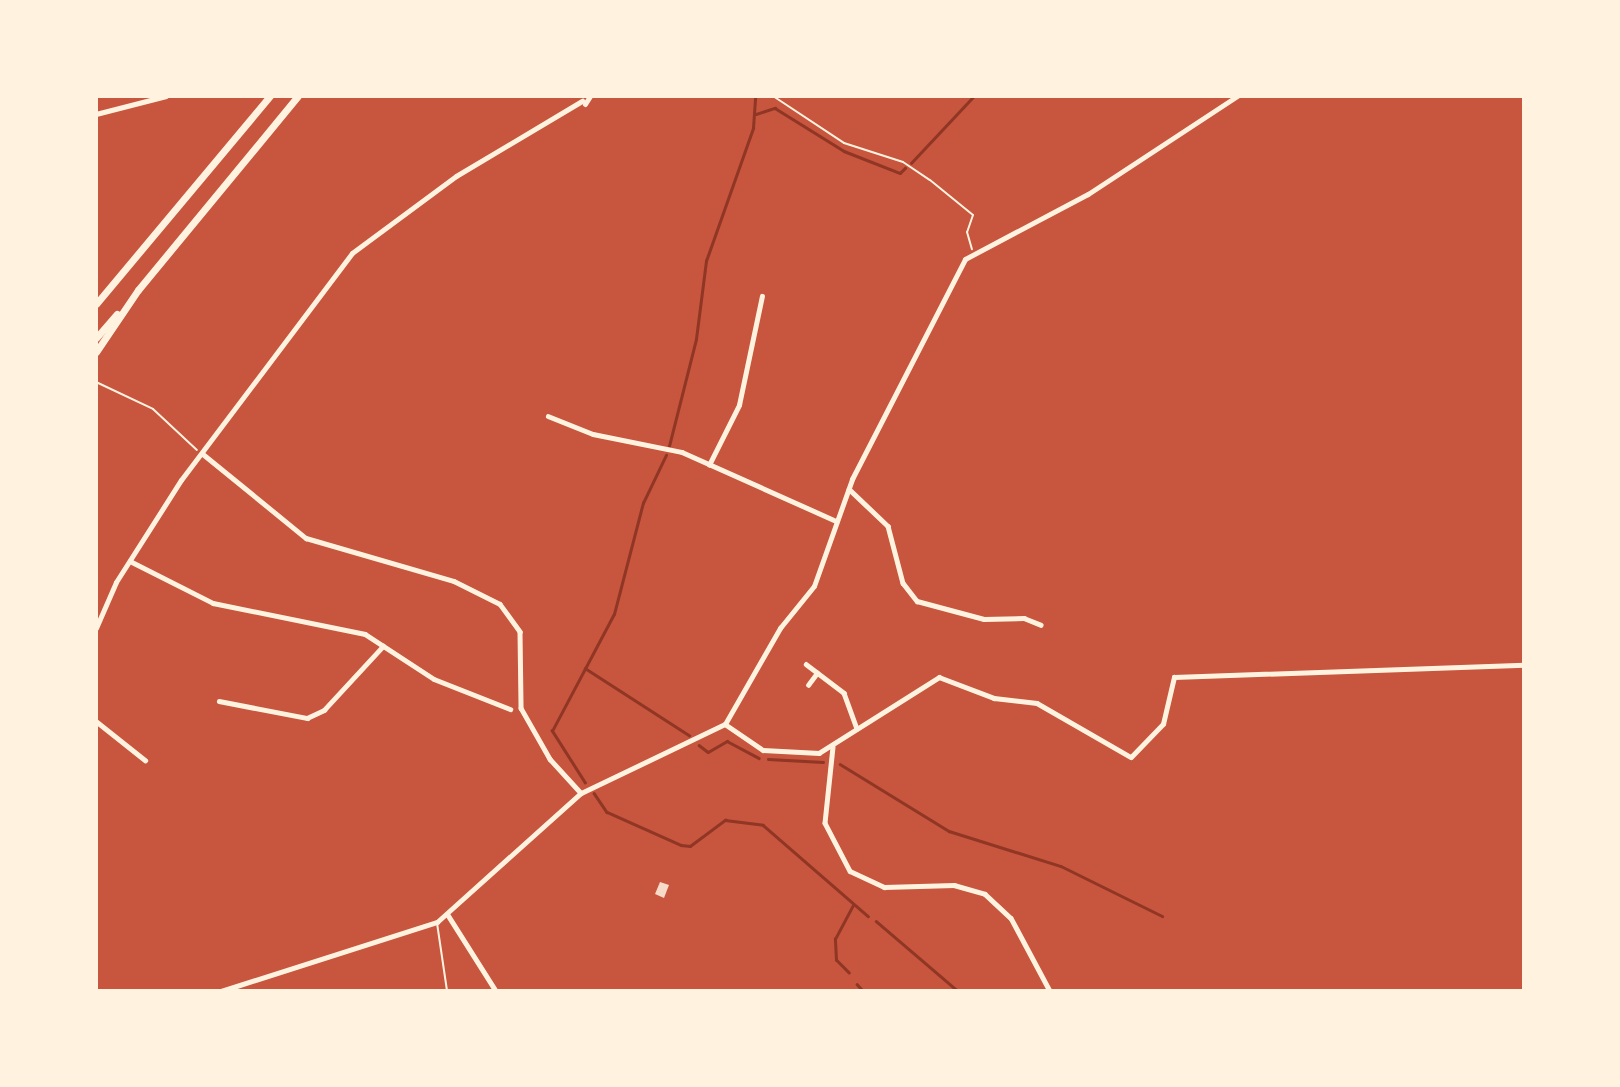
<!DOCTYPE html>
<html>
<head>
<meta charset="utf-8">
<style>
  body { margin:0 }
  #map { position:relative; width:1620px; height:1087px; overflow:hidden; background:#c8553d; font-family:"Space Grotesk",sans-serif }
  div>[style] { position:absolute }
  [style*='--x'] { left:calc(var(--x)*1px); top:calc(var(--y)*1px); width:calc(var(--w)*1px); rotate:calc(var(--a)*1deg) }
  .stream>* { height:2.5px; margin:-1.25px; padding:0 1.25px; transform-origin:1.25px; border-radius:1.25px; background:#8f3625 }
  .building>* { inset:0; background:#f7dbc8 }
  .path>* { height:2px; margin:-1px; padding:0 1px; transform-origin:1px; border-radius:1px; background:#fff3e0 }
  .service>* { height:2px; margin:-1px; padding:0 1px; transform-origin:1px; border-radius:1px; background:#fff3e0 }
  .minor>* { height:4.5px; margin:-2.25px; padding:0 2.25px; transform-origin:2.25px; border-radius:2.25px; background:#fff3e0 }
  .tertiary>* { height:5px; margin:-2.5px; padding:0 2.5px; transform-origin:2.5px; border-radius:2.5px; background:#fff3e0 }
  .motorway>* { height:7px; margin:-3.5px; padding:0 3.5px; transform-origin:3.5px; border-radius:3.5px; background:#fff3e0 }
  span { translate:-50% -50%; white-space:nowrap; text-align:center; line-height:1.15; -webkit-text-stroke:7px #fff3e0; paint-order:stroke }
  .frame { position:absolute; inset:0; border:98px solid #fff3e0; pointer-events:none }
</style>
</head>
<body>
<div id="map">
  <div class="stream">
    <div style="--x:756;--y:114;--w:20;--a:-18"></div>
    <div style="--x:775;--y:108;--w:81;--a:31.9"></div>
    <div style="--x:844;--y:151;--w:60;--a:21.4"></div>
    <div style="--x:900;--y:173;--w:7;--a:-45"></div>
    <div style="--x:911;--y:163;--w:92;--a:-46.8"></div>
    <div style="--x:669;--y:446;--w:110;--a:-75.8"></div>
    <div style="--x:696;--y:339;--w:79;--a:-82.7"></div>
    <div style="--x:706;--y:261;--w:141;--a:-70.5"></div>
    <div style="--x:753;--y:128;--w:32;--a:-86"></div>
    <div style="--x:585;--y:668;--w:124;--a:32.8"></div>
    <div style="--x:699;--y:745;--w:11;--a:38"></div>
    <div style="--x:708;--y:752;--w:22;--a:-30"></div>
    <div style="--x:727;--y:741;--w:36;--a:28"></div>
    <div style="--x:768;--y:759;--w:55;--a:3.1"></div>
    <div style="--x:840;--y:764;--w:128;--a:31.6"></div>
    <div style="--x:949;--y:831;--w:117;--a:17.4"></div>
    <div style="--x:1061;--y:866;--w:113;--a:26.3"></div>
    <div style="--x:585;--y:783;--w:62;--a:-122.4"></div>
    <div style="--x:552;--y:731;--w:132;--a:-62.1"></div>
    <div style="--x:614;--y:614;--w:115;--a:-75.4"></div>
    <div style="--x:643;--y:503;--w:53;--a:-64.4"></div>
    <div style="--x:594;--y:793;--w:23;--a:56"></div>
    <div style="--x:607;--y:812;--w:81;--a:24"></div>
    <div style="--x:681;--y:845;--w:9;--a:6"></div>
    <div style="--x:690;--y:846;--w:44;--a:-36.6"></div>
    <div style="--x:725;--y:820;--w:38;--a:7"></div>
    <div style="--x:763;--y:825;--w:139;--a:40.9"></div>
    <div style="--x:876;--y:921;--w:108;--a:40.5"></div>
    <div style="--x:849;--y:973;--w:18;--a:-135"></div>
    <div style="--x:836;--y:960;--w:21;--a:-93"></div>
    <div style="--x:835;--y:939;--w:38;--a:-62"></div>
    <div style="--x:857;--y:984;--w:9;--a:49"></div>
  </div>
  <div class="building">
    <div style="clip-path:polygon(660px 882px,669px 885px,664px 898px,655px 894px)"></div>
  </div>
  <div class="path">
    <div style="--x:773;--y:96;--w:85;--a:33.5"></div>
    <div style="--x:844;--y:143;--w:62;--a:17.9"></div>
    <div style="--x:903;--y:162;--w:32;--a:34"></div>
    <div style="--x:930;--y:180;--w:55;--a:39.1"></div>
    <div style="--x:973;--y:215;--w:18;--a:109"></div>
    <div style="--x:967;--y:232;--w:18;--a:74"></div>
    <div style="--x:96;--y:382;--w:63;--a:25.3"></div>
    <div style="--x:153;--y:409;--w:60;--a:43"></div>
  </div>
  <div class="service">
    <div style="--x:437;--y:923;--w:69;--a:81.6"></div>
  </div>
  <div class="minor">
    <div style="--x:96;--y:114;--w:72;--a:-14.4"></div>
    <div style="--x:548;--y:416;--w:48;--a:21.8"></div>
    <div style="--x:593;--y:434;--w:91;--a:11.4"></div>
    <div style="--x:682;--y:452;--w:169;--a:24.1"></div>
    <div style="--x:203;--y:454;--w:133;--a:39.2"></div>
    <div style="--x:306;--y:538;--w:154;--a:16.2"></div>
    <div style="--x:454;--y:581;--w:51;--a:26.6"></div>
    <div style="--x:500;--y:604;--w:34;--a:54"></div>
    <div style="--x:520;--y:632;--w:76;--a:89.2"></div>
    <div style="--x:521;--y:708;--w:59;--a:60.4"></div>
    <div style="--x:550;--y:759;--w:46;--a:47.6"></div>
    <div style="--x:709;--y:465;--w:67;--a:-63.4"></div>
    <div style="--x:739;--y:405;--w:111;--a:-78.1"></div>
    <div style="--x:849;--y:489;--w:54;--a:43.5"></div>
    <div style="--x:888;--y:526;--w:59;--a:75.3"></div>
    <div style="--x:903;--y:583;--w:23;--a:52"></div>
    <div style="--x:917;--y:601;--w:69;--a:15"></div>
    <div style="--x:984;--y:619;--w:40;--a:-1.4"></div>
    <div style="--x:1024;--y:618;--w:18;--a:22"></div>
    <div style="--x:130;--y:561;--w:93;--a:26.8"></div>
    <div style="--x:213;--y:603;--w:155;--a:11.5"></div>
    <div style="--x:365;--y:634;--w:82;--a:33.1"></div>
    <div style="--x:434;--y:679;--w:82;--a:21.5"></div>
    <div style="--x:806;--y:664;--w:48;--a:37.3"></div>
    <div style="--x:844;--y:693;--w:38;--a:70"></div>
    <div style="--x:808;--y:685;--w:15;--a:-53"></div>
    <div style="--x:219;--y:701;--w:90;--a:10.9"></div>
    <div style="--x:307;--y:718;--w:19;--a:-25"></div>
    <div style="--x:324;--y:710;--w:87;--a:-47.3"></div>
    <div style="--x:96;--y:721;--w:63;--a:38.5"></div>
    <div style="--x:725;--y:724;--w:46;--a:34.4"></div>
    <div style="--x:763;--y:750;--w:56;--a:3.1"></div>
    <div style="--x:819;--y:753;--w:142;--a:-32.3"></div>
    <div style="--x:939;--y:677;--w:59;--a:20.9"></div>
    <div style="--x:994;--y:698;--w:43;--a:6.6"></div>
    <div style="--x:1037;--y:703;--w:108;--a:29.9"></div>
    <div style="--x:1131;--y:757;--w:46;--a:-45.9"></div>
    <div style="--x:1163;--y:724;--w:48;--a:-76.8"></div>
    <div style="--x:1174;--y:677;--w:350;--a:-2"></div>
    <div style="--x:833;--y:747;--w:76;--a:96"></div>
    <div style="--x:825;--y:823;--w:54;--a:62.5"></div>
    <div style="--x:850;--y:871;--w:38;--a:25"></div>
    <div style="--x:884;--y:887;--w:70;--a:-1.6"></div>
    <div style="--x:954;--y:885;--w:32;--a:16"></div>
    <div style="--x:985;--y:894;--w:35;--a:43"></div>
    <div style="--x:1011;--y:918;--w:83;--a:61.9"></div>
    <div style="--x:448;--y:915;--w:90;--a:57.7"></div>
  </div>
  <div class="tertiary">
    <div style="--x:585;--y:104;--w:9;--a:-58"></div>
    <div style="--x:96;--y:628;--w:50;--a:-66.5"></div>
    <div style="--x:116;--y:582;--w:121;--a:-57.5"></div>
    <div style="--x:181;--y:480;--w:284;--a:-53"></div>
    <div style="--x:352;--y:253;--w:129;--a:-36.5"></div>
    <div style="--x:456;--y:176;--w:147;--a:-30.8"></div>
    <div style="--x:221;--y:991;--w:227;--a:-17.7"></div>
    <div style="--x:437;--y:922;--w:193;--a:-41.9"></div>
    <div style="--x:581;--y:793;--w:160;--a:-25.6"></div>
    <div style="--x:725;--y:724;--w:111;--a:-60.2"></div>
    <div style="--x:780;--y:628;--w:54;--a:-51"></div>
    <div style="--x:814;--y:586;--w:114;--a:-70.4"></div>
    <div style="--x:852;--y:479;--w:247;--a:-62.8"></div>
    <div style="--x:965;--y:259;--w:139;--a:-27.9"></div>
    <div style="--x:1088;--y:194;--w:178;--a:-33.3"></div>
  </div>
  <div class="motorway">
    <div style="--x:96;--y:304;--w:271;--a:-50.1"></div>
    <div style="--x:96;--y:338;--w:32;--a:-49"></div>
    <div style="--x:96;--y:352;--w:75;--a:-55.9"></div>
    <div style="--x:138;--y:290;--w:251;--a:-50.5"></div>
  </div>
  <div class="frame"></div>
</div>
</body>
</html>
